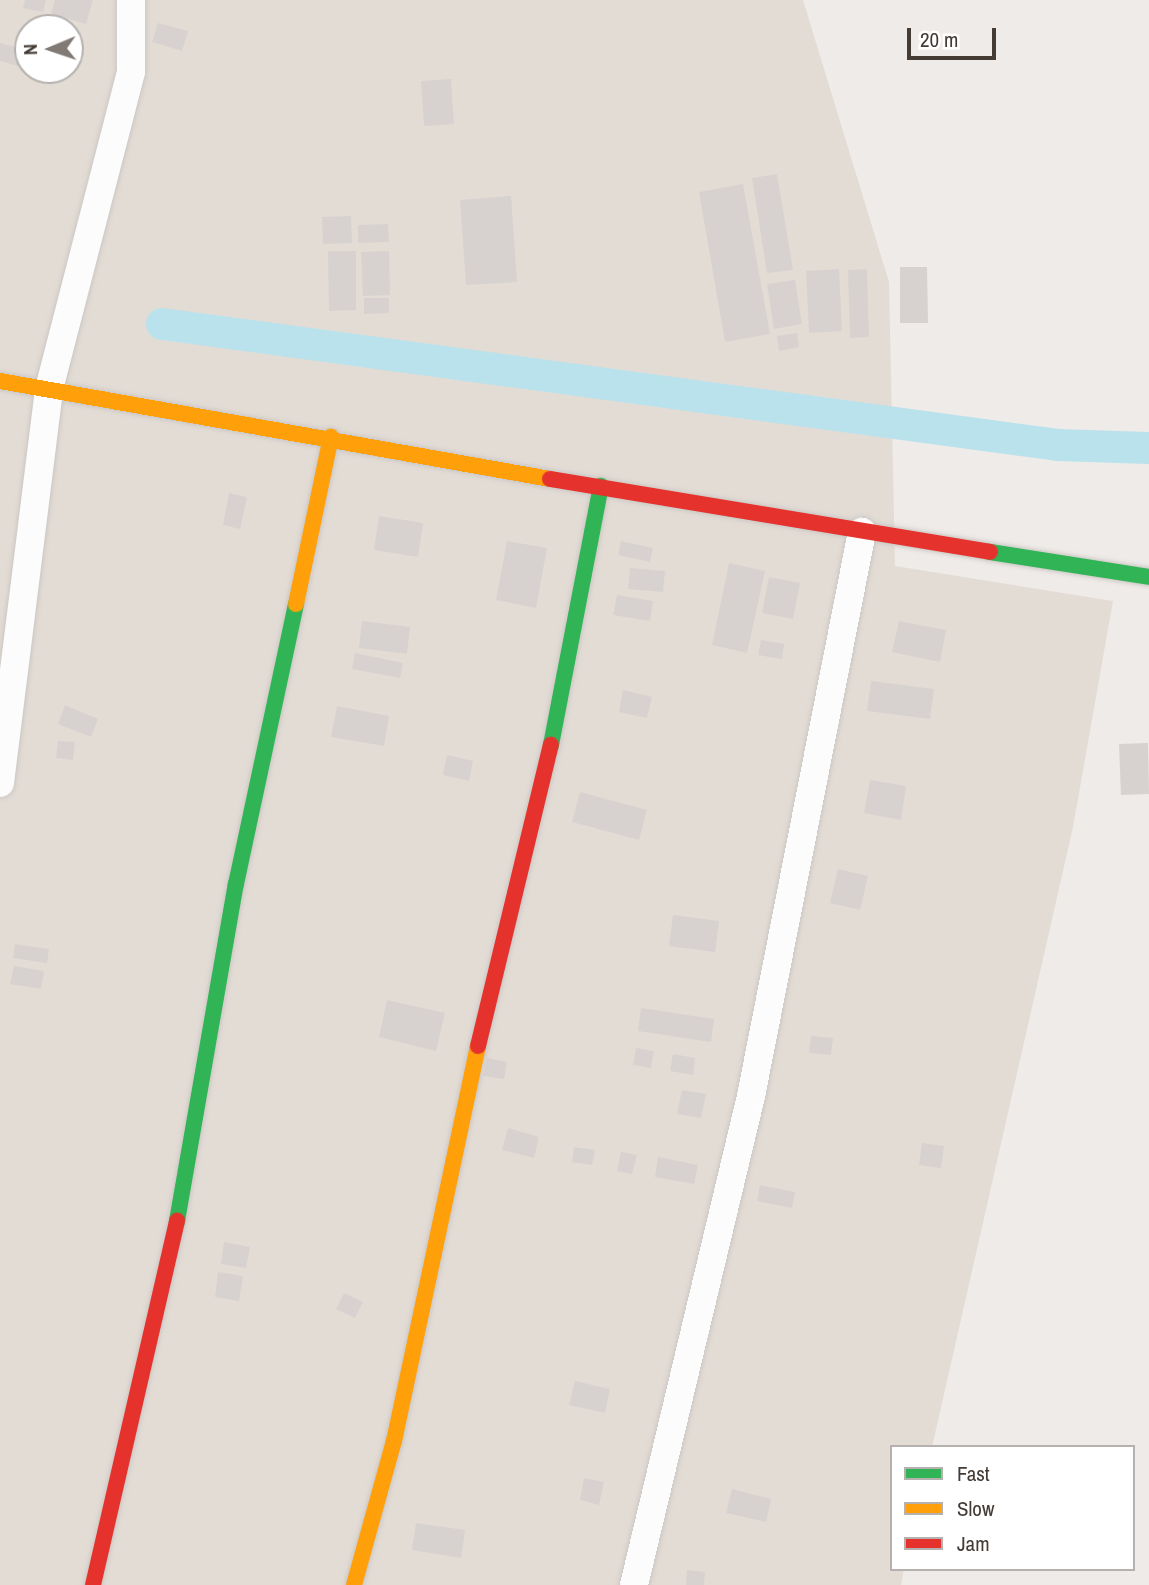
<!DOCTYPE html>
<html>
<head>
<meta charset="utf-8">
<style>
  body { margin:0 }
  #map { position:relative; width:1149px; height:1585px; overflow:hidden; background:#efebe8; font-family:"Archivo Narrow",sans-serif }
  div>[style] { position:absolute }
  [style*='--x'] { left:calc(var(--x)*1px); top:calc(var(--y)*1px); width:calc(var(--w)*1px); rotate:calc(var(--a)*1deg) }
  .residential>* { inset:0; background:#e3dcd5 }
  .canal>* { height:32px; margin:-16px; padding:0 16px; transform-origin:16px; border-radius:16px; background:#bae2ec }
  .building>* { inset:0; background:#d7d2cf }
  .roads { filter:drop-shadow(0 0 2px #cbc7c4) drop-shadow(0 0 2px #cbc7c4) }
  .street>* { height:28px; margin:-14px; padding:0 14px; transform-origin:14px; border-radius:14px; background:#fdfcfc }
  .fast>* { height:16px; margin:-8px; padding:0 8px; transform-origin:8px; border-radius:8px; background:#30b455 }
  .slow>* { height:16px; margin:-8px; padding:0 8px; transform-origin:8px; border-radius:8px; background:#ff9f0a }
  .jam>* { height:16px; margin:-8px; padding:0 8px; transform-origin:8px; border-radius:8px; background:#e5322d }
  span { translate:-50% -50%; white-space:nowrap; text-align:center; line-height:1.15; -webkit-text-stroke:5px #fff; paint-order:stroke }
  .legend { position:absolute; left:890px; top:1445px; width:245px; height:126px; box-sizing:border-box; background:#fff; border:2px solid #b4b1ae; margin:0; padding:9px 12px; list-style:none; font-size:21px; color:#443b35 }
  .legend li { display:flex; align-items:center; gap:14px; height:35px }
  .legend b { width:35px; border:2px solid #b4b1ae }
  .north { position:absolute; left:14px; top:14px; width:70px; height:70px; box-sizing:border-box; background:#fff; border:2px solid #b4b1ae; border-radius:50%; rotate:268deg; font-size:19px; font-weight:700; line-height:28px; text-align:center; color:#443b35 }
  .north::after { content:''; display:block; margin:auto; width:24px; height:32px; background:#807974; clip-path:polygon(50% 0,100% 100%,50% 72%,0 100%) }
  .scale { position:absolute; left:907px; top:28px; width:89px; height:32px; box-sizing:border-box; border:4px solid #443b35; border-top:0; padding-left:9px; font-size:21px; line-height:24px; white-space:nowrap; color:#443b35; -webkit-text-stroke:5px #fff; paint-order:stroke }
</style>
</head>
<body>
<div id="map">
  <div class="residential">
    <div style="clip-path:polygon(evenodd,0 0,803px 0,889px 282px,895px 566px,1113px 601px,1073px 827px,932px 1447px,892px 1447px,892px 1569px,904px 1569px,901px 1585px,0 1585px,0 0,28px 28px,70px 28px,70px 70px,28px 70px,28px 28px)"></div>
  </div>
  <div class="canal">
    <div style="--x:162;--y:324;--w:904;--a:7.69"></div>
    <div style="--x:1058;--y:445;--w:91;--a:1.9"></div>
  </div>
  <div class="building">
    <div style="clip-path:polygon(25px 0,46px 0,43px 12px,23px 8px)"></div>
    <div style="clip-path:polygon(55px 0,93px 0,86px 24px,51px 14px)"></div>
    <div style="clip-path:polygon(158px 23px,188px 31px,182px 51px,152px 42px)"></div>
    <div style="clip-path:polygon(70px 33px,79px 36px,71px 65px,70px 65px)"></div>
    <div style="clip-path:polygon(0 43px,22px 49px,18px 66px,0 61px)"></div>
    <div style="clip-path:polygon(451px 79px,454px 124px,424px 126px,421px 81px)"></div>
    <div style="clip-path:polygon(777px 174px,793px 270px,767px 273px,752px 178px)"></div>
    <div style="clip-path:polygon(743px 184px,770px 334px,725px 342px,699px 192px)"></div>
    <div style="clip-path:polygon(511px 196px,517px 282px,466px 285px,460px 200px)"></div>
    <div style="clip-path:polygon(351px 216px,352px 243px,323px 244px,322px 217px)"></div>
    <div style="clip-path:polygon(388px 224px,389px 242px,358px 243px,358px 225px)"></div>
    <div style="clip-path:polygon(328px 251px,356px 251px,356px 310px,329px 311px)"></div>
    <div style="clip-path:polygon(389px 251px,390px 295px,363px 296px,361px 252px)"></div>
    <div style="clip-path:polygon(900px 267px,927px 267px,928px 323px,900px 323px)"></div>
    <div style="clip-path:polygon(839px 269px,842px 331px,809px 333px,806px 271px)"></div>
    <div style="clip-path:polygon(867px 269px,869px 337px,850px 338px,848px 270px)"></div>
    <div style="clip-path:polygon(795px 280px,802px 324px,774px 329px,767px 284px)"></div>
    <div style="clip-path:polygon(364px 298px,389px 298px,389px 313px,364px 314px)"></div>
    <div style="clip-path:polygon(797px 333px,799px 347px,779px 351px,777px 336px)"></div>
    <div style="clip-path:polygon(229px 493px,247px 497px,240px 529px,223px 525px)"></div>
    <div style="clip-path:polygon(379px 516px,423px 523px,418px 557px,374px 550px)"></div>
    <div style="clip-path:polygon(507px 541px,547px 548px,536px 608px,496px 600px)"></div>
    <div style="clip-path:polygon(621px 541px,653px 548px,650px 562px,618px 555px)"></div>
    <div style="clip-path:polygon(729px 563px,765px 571px,747px 653px,712px 645px)"></div>
    <div style="clip-path:polygon(630px 568px,665px 571px,663px 592px,628px 589px)"></div>
    <div style="clip-path:polygon(769px 577px,800px 583px,793px 619px,762px 613px)"></div>
    <div style="clip-path:polygon(617px 595px,653px 601px,650px 621px,613px 615px)"></div>
    <div style="clip-path:polygon(362px 621px,410px 627px,407px 654px,359px 648px)"></div>
    <div style="clip-path:polygon(899px 621px,946px 630px,940px 662px,892px 652px)"></div>
    <div style="clip-path:polygon(761px 640px,784px 644px,782px 659px,758px 655px)"></div>
    <div style="clip-path:polygon(355px 653px,403px 663px,400px 678px,352px 669px)"></div>
    <div style="clip-path:polygon(871px 681px,934px 689px,930px 719px,867px 711px)"></div>
    <div style="clip-path:polygon(623px 690px,652px 697px,647px 718px,619px 712px)"></div>
    <div style="clip-path:polygon(65px 705px,98px 719px,91px 737px,58px 724px)"></div>
    <div style="clip-path:polygon(337px 706px,389px 716px,384px 746px,331px 737px)"></div>
    <div style="clip-path:polygon(58px 741px,75px 742px,73px 760px,56px 758px)"></div>
    <div style="clip-path:polygon(1148px 743px,1149px 794px,1121px 795px,1119px 744px)"></div>
    <div style="clip-path:polygon(447px 755px,473px 761px,469px 781px,443px 775px)"></div>
    <div style="clip-path:polygon(870px 780px,906px 786px,901px 820px,864px 813px)"></div>
    <div style="clip-path:polygon(580px 792px,647px 810px,639px 840px,572px 822px)"></div>
    <div style="clip-path:polygon(838px 869px,868px 876px,860px 910px,830px 903px)"></div>
    <div style="clip-path:polygon(673px 915px,719px 921px,715px 952px,669px 946px)"></div>
    <div style="clip-path:polygon(15px 944px,49px 949px,47px 963px,13px 958px)"></div>
    <div style="clip-path:polygon(14px 966px,44px 971px,41px 989px,10px 984px)"></div>
    <div style="clip-path:polygon(387px 1000px,445px 1013px,436px 1051px,379px 1037px)"></div>
    <div style="clip-path:polygon(641px 1008px,714px 1019px,711px 1042px,638px 1031px)"></div>
    <div style="clip-path:polygon(811px 1036px,833px 1038px,831px 1055px,809px 1053px)"></div>
    <div style="clip-path:polygon(636px 1048px,654px 1051px,651px 1068px,633px 1065px)"></div>
    <div style="clip-path:polygon(673px 1054px,695px 1058px,693px 1075px,670px 1071px)"></div>
    <div style="clip-path:polygon(487px 1058px,507px 1062px,504px 1079px,483px 1076px)"></div>
    <div style="clip-path:polygon(682px 1090px,706px 1094px,701px 1118px,677px 1114px)"></div>
    <div style="clip-path:polygon(508px 1128px,539px 1137px,534px 1158px,502px 1150px)"></div>
    <div style="clip-path:polygon(922px 1143px,944px 1146px,941px 1168px,919px 1165px)"></div>
    <div style="clip-path:polygon(574px 1147px,595px 1150px,592px 1165px,572px 1162px)"></div>
    <div style="clip-path:polygon(621px 1152px,637px 1155px,632px 1174px,617px 1171px)"></div>
    <div style="clip-path:polygon(658px 1157px,698px 1165px,694px 1184px,655px 1177px)"></div>
    <div style="clip-path:polygon(760px 1185px,795px 1192px,792px 1208px,757px 1201px)"></div>
    <div style="clip-path:polygon(224px 1242px,250px 1247px,246px 1268px,221px 1264px)"></div>
    <div style="clip-path:polygon(218px 1272px,243px 1276px,239px 1301px,215px 1297px)"></div>
    <div style="clip-path:polygon(344px 1293px,363px 1302px,355px 1318px,336px 1309px)"></div>
    <div style="clip-path:polygon(575px 1381px,610px 1389px,605px 1413px,569px 1405px)"></div>
    <div style="clip-path:polygon(584px 1478px,604px 1482px,599px 1505px,580px 1500px)"></div>
    <div style="clip-path:polygon(732px 1489px,771px 1499px,766px 1522px,726px 1513px)"></div>
    <div style="clip-path:polygon(416px 1523px,465px 1530px,461px 1558px,412px 1550px)"></div>
    <div style="clip-path:polygon(687px 1570px,705px 1572px,704px 1585px,686px 1585px)"></div>
  </div>
  <div class="roads">
    <div class="street">
      <div style="--x:0;--y:783;--w:397;--a:-82.9"></div>
      <div style="--x:49;--y:389;--w:327;--a:-75.5"></div>
      <div style="--x:131;--y:72;--w:72;--a:-90"></div>
      <div style="--x:634;--y:1585;--w:503;--a:-76.54"></div>
      <div style="--x:751;--y:1096;--w:575;--a:-78.87"></div>
    </div>
    <div class="fast">
      <div style="--x:990;--y:552;--w:161;--a:8.9"></div>
      <div style="--x:551;--y:745;--w:264;--a:-79.1"></div>
      <div style="--x:177;--y:1221;--w:342;--a:-80.1"></div>
      <div style="--x:236;--y:884;--w:286;--a:-77.9"></div>
    </div>
    <div class="slow">
      <div style="--x:0;--y:381;--w:559;--a:10.1"></div>
      <div style="--x:296;--y:604;--w:171;--a:-78.2"></div>
      <div style="--x:354;--y:1585;--w:149;--a:-74.5"></div>
      <div style="--x:394;--y:1441;--w:404;--a:-78"></div>
    </div>
    <div class="jam">
      <div style="--x:550;--y:479;--w:446;--a:9.4"></div>
      <div style="--x:478;--y:1046;--w:310;--a:-76.4"></div>
      <div style="--x:93;--y:1585;--w:374;--a:-77"></div>
    </div>
  </div>
  <ul class="legend">
  <li><b style="height:9px;background:#30b455"></b>Fast</li>
  <li><b style="height:9px;background:#ff9f0a"></b>Slow</li>
  <li><b style="height:9px;background:#e5322d"></b>Jam</li>
  </ul>
  <div class="north">N</div>
  <div class="scale">20 m</div>
</div>
</body>
</html>
